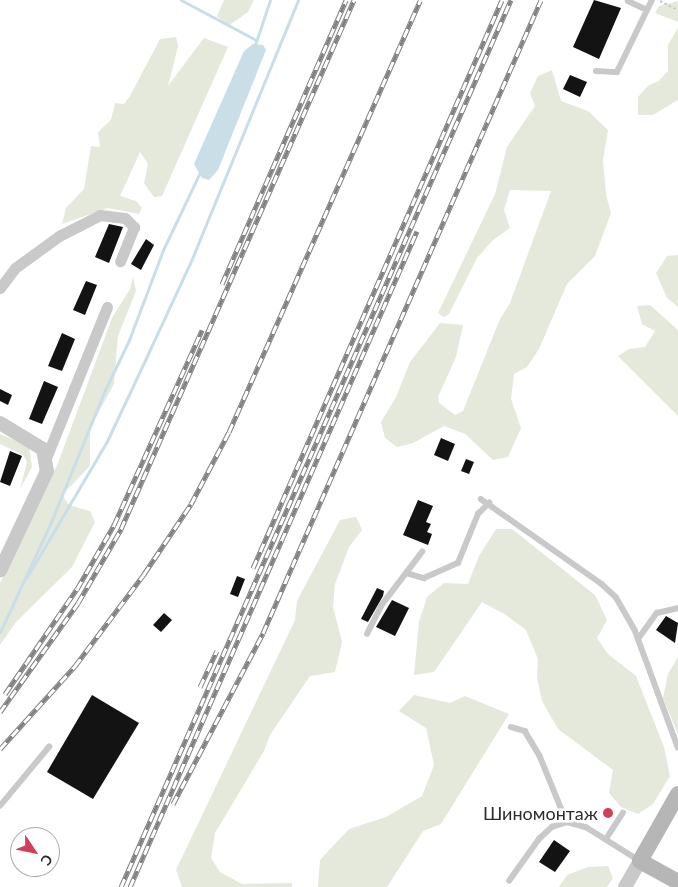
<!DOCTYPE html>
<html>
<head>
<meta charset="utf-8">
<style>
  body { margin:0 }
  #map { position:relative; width:678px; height:887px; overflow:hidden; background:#fff; font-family:Lato,sans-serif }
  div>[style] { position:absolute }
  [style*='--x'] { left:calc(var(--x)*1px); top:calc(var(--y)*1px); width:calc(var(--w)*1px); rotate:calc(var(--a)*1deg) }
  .green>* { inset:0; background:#e4e9db }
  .water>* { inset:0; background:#c9dee7 }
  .stream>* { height:3px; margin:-1.5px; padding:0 1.5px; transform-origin:1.5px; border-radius:1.5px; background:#c9dee7 }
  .building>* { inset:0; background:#131313 }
  .path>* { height:2px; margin-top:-1px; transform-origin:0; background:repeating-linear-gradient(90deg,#c9c9c9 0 2.5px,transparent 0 5px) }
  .service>* { height:5.5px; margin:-2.75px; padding:0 2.75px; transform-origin:2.75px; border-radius:2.75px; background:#c9c9c9 }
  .minor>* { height:11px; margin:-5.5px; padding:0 5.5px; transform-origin:5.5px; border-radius:5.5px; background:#c9c9c9 }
  .tertiary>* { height:14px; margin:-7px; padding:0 7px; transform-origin:7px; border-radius:7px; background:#c9c9c9 }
  .secondary>* { height:16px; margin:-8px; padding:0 8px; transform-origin:8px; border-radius:8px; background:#b6b6b6 }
  .rail>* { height:5px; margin-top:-2.5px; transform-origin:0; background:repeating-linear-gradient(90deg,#fff 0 9px,#818181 0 18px); box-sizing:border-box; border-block:1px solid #818181 }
  .dots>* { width:14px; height:14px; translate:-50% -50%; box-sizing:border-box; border:2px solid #fff; border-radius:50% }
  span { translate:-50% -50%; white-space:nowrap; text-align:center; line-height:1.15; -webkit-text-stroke:5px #fff; paint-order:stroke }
  .poi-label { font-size:18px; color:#2c2c2c }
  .right { translate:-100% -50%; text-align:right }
  .north { position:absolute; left:10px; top:827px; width:50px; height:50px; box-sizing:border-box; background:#fff; border:1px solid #ababab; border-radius:50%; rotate:124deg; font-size:14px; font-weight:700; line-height:20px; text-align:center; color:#2c2c2c }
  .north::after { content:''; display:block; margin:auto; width:18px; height:22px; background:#d33f58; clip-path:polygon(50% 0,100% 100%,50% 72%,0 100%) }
</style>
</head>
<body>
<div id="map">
  <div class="green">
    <div style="clip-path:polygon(224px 0,254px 0,248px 12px,228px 26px,217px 16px)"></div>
    <div style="clip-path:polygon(678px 1px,678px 22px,655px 13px,659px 6px)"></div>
    <div style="clip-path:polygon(678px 28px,678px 100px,653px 115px,638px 115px,638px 97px,649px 85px,659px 81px,668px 71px,668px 45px)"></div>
    <div style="clip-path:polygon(176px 37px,178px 46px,168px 86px,204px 38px,228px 47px,162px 196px,154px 197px,144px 183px,148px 164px,140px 152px,120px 196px,136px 201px,142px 208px,139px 214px,108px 208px,62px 224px,66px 208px,84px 189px,91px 146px,100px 147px,98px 132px,111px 120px,115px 103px,124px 104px,130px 96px,160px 39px)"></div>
    <div style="clip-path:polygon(552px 70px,561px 101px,588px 111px,608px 130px,603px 160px,606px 195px,611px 213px,595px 256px,567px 284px,539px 349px,527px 367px,514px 374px,511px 399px,521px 428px,508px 457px,493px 460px,465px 434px,444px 426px,413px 443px,397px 447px,385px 438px,381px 422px,396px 397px,410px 362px,440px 323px,463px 325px,456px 357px,438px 397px,439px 403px,455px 415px,463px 411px,500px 319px,510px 303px,551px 191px,510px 190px,504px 210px,510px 228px,493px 240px,477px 258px,449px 314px,444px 317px,438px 313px,495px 194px,507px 147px,535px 106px,530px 93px,538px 76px)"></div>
    <div style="clip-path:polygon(678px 255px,678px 307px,667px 298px,656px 273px,667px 256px)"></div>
    <div style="clip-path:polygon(133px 277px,136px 291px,118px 336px,114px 384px,90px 428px,90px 466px,62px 495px,69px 505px,90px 511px,95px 522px,72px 567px,16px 622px,0 645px,0 583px,58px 463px,112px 318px,130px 289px)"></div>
    <div style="clip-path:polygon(650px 305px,678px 330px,678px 416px,618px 356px,629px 349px,645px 347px,655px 331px,642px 324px,637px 306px)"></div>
    <div style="clip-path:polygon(0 434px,29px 446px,32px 467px,20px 489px,27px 462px,23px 455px,0 444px)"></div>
    <div style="clip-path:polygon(356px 517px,362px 530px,349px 547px,335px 584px,333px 607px,342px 642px,335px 672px,310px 676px,270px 735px,264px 751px,215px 833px,211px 858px,220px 872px,242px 884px,292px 883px,292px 887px,182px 887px,176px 870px,295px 620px,297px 601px,340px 520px)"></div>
    <div style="clip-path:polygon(496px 529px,512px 529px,595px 595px,607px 620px,597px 638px,608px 654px,636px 676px,664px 747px,670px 776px,653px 804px,638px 814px,621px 807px,609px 793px,613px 770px,558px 729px,542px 701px,537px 678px,538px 659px,526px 630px,506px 615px,482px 602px,434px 672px,414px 675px,419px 622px,427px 597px,444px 583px,468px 584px,479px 556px)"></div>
    <div style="clip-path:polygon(678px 657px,678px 734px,663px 698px,668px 674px)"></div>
    <div style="clip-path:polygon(414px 695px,450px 703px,465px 696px,509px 714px,441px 824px,423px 831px,387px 887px,318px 887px,320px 860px,349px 829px,386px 817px,422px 796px,434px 765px,426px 728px,399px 711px)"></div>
    <div style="clip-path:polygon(608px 866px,613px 878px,607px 887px,559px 887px,567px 875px,588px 867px)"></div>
  </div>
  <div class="water">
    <div style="clip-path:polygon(253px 44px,263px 45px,266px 50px,218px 170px,209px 180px,202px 178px,194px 164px,244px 51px)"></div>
  </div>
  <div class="stream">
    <div style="--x:181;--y:0;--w:85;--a:28.1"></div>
    <div style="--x:254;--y:48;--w:51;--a:-71.6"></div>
    <div style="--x:27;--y:577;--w:158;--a:-59.5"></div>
    <div style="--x:107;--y:441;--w:92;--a:-64.8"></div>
    <div style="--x:146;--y:358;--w:107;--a:-65.1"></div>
    <div style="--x:191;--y:261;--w:282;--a:-67.7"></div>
    <div style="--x:0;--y:632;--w:121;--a:-65.1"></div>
    <div style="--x:51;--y:522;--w:140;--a:-67.8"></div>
    <div style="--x:104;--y:392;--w:58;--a:-64.3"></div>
    <div style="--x:129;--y:340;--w:96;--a:-69.3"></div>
    <div style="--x:163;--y:250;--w:86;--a:-64.6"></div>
  </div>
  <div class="building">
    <div style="clip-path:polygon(594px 0,621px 8px,599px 59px,573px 47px)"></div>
    <div style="clip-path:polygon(570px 75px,587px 82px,580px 97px,563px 89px)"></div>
    <div style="clip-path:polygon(109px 224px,123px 227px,109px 263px,95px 257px)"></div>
    <div style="clip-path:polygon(146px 239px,154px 245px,141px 270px,131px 264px)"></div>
    <div style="clip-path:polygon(86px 281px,97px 285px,85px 315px,73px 310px)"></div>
    <div style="clip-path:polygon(62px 333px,75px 339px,62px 371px,48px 366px)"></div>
    <div style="clip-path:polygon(44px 381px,58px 387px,42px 424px,29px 419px)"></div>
    <div style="clip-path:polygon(0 389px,12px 395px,8px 405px,0 401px)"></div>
    <div style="clip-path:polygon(441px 438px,455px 444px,448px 461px,434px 455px)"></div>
    <div style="clip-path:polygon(10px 451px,22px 456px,10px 486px,0 482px)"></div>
    <div style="clip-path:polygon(466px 459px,474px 462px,469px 474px,461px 471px)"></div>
    <div style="clip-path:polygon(418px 500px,433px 506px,426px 522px,431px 524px,427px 532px,432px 534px,428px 545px,403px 535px)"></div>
    <div style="clip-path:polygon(237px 576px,245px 579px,238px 597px,230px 594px)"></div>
    <div style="clip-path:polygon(377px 588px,384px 591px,383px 596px,368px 622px,361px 619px)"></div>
    <div style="clip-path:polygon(392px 600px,409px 608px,395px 636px,376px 627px)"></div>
    <div style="clip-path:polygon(164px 613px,172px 620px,161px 632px,153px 625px)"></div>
    <div style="clip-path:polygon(666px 616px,678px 623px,675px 643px,656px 630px)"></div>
    <div style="clip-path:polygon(92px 695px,139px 723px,93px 799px,47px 772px)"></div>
    <div style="clip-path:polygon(554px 840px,570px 851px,555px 872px,539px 862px)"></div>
  </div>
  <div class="path">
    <div style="--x:660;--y:1;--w:20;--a:27"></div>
  </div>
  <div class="service">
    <div style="--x:628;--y:1;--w:21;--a:25"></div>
    <div style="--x:596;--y:71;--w:21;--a:3"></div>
    <div style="--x:617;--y:72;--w:80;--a:-64.1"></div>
    <div style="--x:481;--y:499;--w:148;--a:35.1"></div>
    <div style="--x:602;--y:584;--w:19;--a:43"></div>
    <div style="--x:616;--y:597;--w:38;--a:60"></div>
    <div style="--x:635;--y:630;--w:125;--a:69.8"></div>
    <div style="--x:406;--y:573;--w:19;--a:16"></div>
    <div style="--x:424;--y:578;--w:37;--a:-24"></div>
    <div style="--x:458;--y:563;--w:53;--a:-67.8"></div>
    <div style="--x:478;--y:514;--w:16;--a:-45"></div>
    <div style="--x:367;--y:634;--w:31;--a:-63"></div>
    <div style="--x:381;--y:606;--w:68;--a:-52.8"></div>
    <div style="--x:638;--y:639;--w:32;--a:-54"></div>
    <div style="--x:657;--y:613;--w:22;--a:-13"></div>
    <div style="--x:511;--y:727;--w:15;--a:16"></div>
    <div style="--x:525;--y:731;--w:29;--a:59"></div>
    <div style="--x:540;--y:756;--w:71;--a:67.8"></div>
    <div style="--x:0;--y:806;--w:77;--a:-50.3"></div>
    <div style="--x:606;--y:839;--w:31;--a:-57"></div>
    <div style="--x:509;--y:881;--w:52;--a:-54.5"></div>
    <div style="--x:539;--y:839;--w:18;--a:-43"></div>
    <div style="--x:552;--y:827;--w:16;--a:-18"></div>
    <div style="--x:567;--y:822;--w:20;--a:15"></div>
    <div style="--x:586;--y:827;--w:64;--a:32.2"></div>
  </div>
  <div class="minor">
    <div style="--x:0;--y:288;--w:25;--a:-53"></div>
    <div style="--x:15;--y:268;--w:54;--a:-36"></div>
    <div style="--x:59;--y:236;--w:46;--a:-27.1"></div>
    <div style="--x:100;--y:215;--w:25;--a:7"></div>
    <div style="--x:125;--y:218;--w:13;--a:45"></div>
    <div style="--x:134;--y:227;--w:37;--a:112"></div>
    <div style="--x:46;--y:458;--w:163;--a:-68"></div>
  </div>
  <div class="tertiary">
    <div style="--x:0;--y:423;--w:50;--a:31.2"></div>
    <div style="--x:43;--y:449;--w:22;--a:80"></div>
    <div style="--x:47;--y:471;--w:110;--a:115.2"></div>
    <div style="--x:625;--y:887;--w:30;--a:-60"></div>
  </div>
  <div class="secondary">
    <div style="--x:678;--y:794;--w:77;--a:119.6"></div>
    <div style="--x:640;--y:861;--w:43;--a:28.9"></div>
  </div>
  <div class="rail">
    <div style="--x:222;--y:284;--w:310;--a:-66.4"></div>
    <div style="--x:253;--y:568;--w:620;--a:-66.33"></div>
    <div style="--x:200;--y:687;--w:40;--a:-65"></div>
    <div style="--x:5;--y:694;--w:127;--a:-55.6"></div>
    <div style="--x:77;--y:589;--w:74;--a:-60"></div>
    <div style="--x:114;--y:525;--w:214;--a:-65.7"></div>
    <div style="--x:0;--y:712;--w:134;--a:-54.4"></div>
    <div style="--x:78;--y:603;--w:86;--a:-59.8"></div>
    <div style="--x:121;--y:529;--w:578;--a:-66.23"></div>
    <div style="--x:0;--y:749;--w:112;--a:-47.9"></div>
    <div style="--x:75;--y:666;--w:115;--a:-53.1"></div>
    <div style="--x:144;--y:574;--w:84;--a:-56.1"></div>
    <div style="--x:191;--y:504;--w:81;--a:-62.2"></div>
    <div style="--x:229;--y:432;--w:472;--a:-66.1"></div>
    <div style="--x:173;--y:804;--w:193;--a:-62.2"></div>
    <div style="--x:263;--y:633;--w:691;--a:-66.29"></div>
    <div style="--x:121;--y:887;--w:969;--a:-66.27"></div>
    <div style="--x:130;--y:887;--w:716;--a:-66.37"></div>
  </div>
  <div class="dots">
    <div style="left:608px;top:813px;background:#d33f58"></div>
  </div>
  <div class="poi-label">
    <span class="right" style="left:598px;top:813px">Шиномонтаж</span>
  </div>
  <div class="north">С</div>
</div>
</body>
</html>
